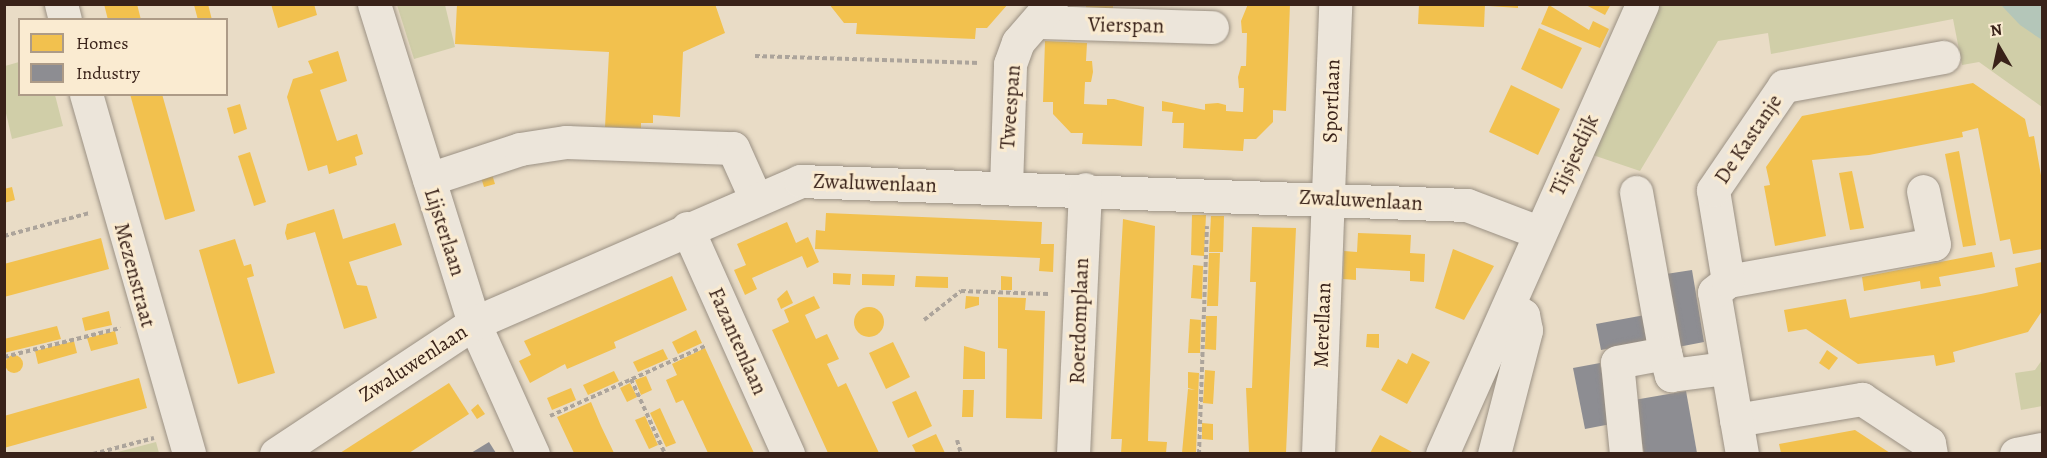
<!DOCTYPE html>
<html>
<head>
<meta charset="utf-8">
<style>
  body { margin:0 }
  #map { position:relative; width:2047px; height:458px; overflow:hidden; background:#e9dcc6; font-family:Alegreya,serif }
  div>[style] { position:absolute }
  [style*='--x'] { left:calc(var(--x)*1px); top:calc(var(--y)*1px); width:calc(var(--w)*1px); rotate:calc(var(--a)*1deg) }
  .green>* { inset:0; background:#d0cea8 }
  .water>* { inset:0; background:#b4c6b9 }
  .homes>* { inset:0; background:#f2c14e }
  .round { border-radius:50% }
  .industry>* { inset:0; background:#8d8d92 }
  .path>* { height:4px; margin-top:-2px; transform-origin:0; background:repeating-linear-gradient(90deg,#aca49b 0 4.5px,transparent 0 7.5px) }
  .roads { filter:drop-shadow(0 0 2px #9b9184) drop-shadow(0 0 2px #9b9184) }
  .minor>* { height:33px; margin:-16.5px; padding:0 16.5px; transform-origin:16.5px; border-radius:16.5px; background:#ece5da }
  span { translate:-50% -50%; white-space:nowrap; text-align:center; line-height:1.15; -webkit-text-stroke:6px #faebd1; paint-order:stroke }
  .street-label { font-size:21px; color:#392219 }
  .frame { position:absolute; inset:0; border:6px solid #392219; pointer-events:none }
  .legend { position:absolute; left:18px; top:18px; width:210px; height:78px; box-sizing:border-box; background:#faebd1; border:2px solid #ad9b87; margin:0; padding:8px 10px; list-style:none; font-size:18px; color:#392219 }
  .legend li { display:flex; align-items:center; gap:12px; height:30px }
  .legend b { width:30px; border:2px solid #ad9b87 }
  .north { position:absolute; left:1969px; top:18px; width:60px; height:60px; -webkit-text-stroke:4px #faebd1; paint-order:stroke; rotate:351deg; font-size:16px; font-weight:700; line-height:24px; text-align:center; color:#392219 }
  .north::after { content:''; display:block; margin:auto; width:21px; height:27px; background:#392219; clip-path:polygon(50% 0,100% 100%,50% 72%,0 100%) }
</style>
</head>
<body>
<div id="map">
  <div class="green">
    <div style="clip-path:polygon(397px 5px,445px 5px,455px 47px,414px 59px)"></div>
    <div style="clip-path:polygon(1657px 5px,2001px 5px,2042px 40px,2042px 107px,1979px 62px,1962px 65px,1953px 19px,1771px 54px,1768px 33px,1718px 41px,1640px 171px,1584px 152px)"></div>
    <div style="clip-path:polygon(19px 62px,20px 94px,55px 95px,63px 126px,12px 139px,5px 109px,5px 66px)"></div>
    <div style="clip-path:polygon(2042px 360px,2042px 406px,2021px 410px,2015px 373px,2035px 370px)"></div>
    <div style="clip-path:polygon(156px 442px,159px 453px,114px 453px)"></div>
  </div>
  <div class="water">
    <div style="clip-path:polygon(2001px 5px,2042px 5px,2042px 40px,2020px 25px)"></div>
  </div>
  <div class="homes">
    <div style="clip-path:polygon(104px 4px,137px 4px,141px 20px,108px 20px)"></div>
    <div style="clip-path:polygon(208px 4px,212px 20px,198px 20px,194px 5px)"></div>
    <div style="clip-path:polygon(271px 4px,314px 4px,317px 15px,278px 28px)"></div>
    <div style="clip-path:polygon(457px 4px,715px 4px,725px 33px,683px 52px,680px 117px,653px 115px,653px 123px,641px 123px,641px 128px,605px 127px,609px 52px,455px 44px)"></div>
    <div style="clip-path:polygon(829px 4px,1008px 4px,987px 28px,976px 28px,975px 39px,856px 34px,857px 23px,844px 23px)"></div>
    <div style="clip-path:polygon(1086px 4px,1113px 4px,1113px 17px,1086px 16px)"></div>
    <div style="clip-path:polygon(1248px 4px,1290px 4px,1286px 111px,1273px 110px,1273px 122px,1256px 139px,1244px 139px,1243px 151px,1183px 148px,1184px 123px,1172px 123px,1173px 112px,1162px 111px,1162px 101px,1205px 110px,1205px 104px,1218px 103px,1226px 105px,1226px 111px,1243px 112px,1244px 88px,1239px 88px,1238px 77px,1241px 66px,1246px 66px,1247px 33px,1242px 33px,1241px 21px)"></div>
    <div style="clip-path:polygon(1419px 4px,1485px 4px,1484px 27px,1418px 24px)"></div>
    <div style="clip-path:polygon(1489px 4px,1518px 4px,1518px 8px,1489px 6px)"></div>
    <div style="clip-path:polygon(1584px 4px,1611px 4px,1605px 15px)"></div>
    <div style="clip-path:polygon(1549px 5px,1589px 30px,1593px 21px,1609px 29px,1600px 48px,1541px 24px)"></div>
    <div style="clip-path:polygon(1539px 28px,1582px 48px,1562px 89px,1521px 69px)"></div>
    <div style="clip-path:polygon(1045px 41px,1087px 43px,1086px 61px,1092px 61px,1093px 72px,1091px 82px,1085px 82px,1084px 104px,1107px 105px,1107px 99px,1114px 99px,1144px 107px,1142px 146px,1082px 144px,1083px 133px,1071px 133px,1053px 114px,1053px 102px,1043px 102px)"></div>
    <div style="clip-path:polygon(338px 51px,347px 81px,320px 90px,337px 141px,357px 134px,363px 154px,355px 157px,357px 165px,329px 174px,327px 165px,308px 171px,287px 97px,293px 79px,313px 73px,308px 61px)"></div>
    <div style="clip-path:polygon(1973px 83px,2025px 119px,2029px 137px,2034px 136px,2042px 181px,2042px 249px,2013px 254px,2010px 239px,2000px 241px,1978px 128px,1962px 132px,1963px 137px,1869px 155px,1812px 160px,1826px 236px,1775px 246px,1764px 186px,1770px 185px,1766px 167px,1802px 116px)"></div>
    <div style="clip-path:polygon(1511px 85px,1560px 109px,1538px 155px,1489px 132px)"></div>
    <div style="clip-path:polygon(130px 94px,162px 94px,195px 211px,165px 220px)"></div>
    <div style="clip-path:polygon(240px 104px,247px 129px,234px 134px,227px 108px)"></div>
    <div style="clip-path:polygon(1959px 151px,1976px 245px,1963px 247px,1945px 154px)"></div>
    <div style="clip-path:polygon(250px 152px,266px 202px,254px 206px,238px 156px)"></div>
    <div style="clip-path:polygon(490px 168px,495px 184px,484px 187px,479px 171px)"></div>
    <div style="clip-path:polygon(1852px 171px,1864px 228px,1850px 230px,1839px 173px)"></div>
    <div style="clip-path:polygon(12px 187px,15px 200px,4px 203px,4px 189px)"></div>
    <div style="clip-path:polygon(334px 209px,343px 239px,395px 223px,402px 245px,349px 262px,357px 285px,367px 286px,377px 318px,344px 329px,315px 232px,287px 240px,285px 233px,287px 224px)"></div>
    <div style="clip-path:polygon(826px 213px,1042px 222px,1041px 244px,1054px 244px,1053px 272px,1039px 271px,1040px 258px,815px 249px,816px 230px,825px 231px)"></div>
    <div style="clip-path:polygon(1192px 215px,1206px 215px,1204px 256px,1191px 255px)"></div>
    <div style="clip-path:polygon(1211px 216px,1224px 216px,1223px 252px,1209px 252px)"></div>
    <div style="clip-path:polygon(1123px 219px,1155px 226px,1148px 441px,1167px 442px,1166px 453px,1121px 453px,1122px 439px,1111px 439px)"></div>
    <div style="clip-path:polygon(787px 222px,796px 243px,808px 237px,819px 262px,807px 268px,802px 256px,752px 278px,757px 289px,745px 295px,734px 270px,746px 265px,737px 244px)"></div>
    <div style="clip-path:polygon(1252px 227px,1296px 228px,1286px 453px,1249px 453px,1246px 388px,1252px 388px,1256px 282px,1250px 282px)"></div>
    <div style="clip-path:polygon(1358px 233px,1411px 235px,1410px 253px,1425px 254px,1424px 282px,1410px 281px,1410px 271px,1356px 268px,1356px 280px,1343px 279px,1344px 251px,1357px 252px)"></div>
    <div style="clip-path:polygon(101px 238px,109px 269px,4px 297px,4px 264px)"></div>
    <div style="clip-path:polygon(235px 239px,244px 266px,251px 264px,254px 276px,247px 278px,275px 373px,238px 384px,199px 250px)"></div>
    <div style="clip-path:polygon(1453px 249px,1494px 266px,1464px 320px,1435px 308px)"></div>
    <div style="clip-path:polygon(1992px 252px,1995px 267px,1939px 277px,1941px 286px,1921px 289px,1920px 281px,1864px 291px,1862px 277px)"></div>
    <div style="clip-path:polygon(1209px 253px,1220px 253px,1218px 306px,1207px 306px)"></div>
    <div style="clip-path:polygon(2042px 262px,2042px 311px,2028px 332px,1953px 352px,1955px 362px,1936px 366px,1934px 355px,1858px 364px,1806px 329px,1788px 332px,1784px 310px,1846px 299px,1850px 318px,1981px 294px,2018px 286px,2015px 268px)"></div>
    <div style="clip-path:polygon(1193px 265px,1203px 266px,1202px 299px,1191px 298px)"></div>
    <div style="clip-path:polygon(833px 273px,851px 274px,850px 285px,833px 284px)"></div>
    <div style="clip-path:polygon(862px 274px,895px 275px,894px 286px,862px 285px)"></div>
    <div style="clip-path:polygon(672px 276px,687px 310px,614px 342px,616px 348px,567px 369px,565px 364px,530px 383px,519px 361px,531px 355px,524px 341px)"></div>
    <div style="clip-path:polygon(916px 276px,948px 277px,948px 288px,915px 287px)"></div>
    <div style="clip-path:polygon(1001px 276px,1012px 277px,1012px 290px,1001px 290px)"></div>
    <div style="clip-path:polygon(787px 290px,793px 303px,781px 309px,777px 299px)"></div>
    <div style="clip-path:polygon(814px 296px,820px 308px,805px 315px,816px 339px,827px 334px,839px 359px,827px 364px,838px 387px,846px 383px,879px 453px,828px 453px,772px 330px,789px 322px,784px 310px)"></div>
    <div style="clip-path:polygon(966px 296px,979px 297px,979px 305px,965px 309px)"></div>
    <div style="clip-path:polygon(998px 297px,1026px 298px,1025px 310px,1045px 311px,1042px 419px,1006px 418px,1007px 349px,998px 348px)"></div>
    <div class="round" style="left:854px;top:307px;width:30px;height:30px"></div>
    <div style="clip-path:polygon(109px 311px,112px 325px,85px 331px,82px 318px)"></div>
    <div style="clip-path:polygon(1206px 316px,1217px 316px,1216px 350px,1205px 349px)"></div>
    <div style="clip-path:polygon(1190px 319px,1201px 320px,1200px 353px,1188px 353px)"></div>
    <div style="clip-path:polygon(57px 326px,61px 339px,4px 353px,4px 339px)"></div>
    <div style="clip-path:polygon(696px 330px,702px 343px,678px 354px,672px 342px)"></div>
    <div style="clip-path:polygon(115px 331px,118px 344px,91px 351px,87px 338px)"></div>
    <div style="clip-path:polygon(1367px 334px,1379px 334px,1379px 348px,1366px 347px)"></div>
    <div style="clip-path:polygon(74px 341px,77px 353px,38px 364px,35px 351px)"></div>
    <div style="clip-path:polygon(893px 342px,910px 377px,886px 389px,869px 353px)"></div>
    <div style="clip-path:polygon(964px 346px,985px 352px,985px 379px,963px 379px)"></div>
    <div style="clip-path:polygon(705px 348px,728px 398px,754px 453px,708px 453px,683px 400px,676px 403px,666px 380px,677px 375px,672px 364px)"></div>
    <div style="clip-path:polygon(663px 349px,668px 359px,638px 372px,633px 362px)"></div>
    <div style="clip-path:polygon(1827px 350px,1838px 358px,1829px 370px,1819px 363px)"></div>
    <div style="clip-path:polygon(1412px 353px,1430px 362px,1407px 404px,1381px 390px,1398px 359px,1407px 364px)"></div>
    <div class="round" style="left:5px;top:355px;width:18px;height:18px"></div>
    <div style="clip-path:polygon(1205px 370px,1215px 371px,1213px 404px,1203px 403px)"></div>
    <div style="clip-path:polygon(614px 371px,619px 381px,588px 395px,583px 385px)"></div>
    <div style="clip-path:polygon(1188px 372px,1199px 373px,1196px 453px,1182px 453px,1188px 389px,1195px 390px,1188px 388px)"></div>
    <div style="clip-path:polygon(646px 376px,652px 390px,641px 395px,635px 380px)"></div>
    <div style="clip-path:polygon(139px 378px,147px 408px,4px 448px,4px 416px)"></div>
    <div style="clip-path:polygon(449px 383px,469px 414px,409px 453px,340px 453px)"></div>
    <div style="clip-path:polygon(630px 383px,637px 397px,627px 402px,620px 388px)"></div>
    <div style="clip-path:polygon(571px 388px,576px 400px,552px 410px,547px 398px)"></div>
    <div style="clip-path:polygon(963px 390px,974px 390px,973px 417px,962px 417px)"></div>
    <div style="clip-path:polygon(916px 391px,932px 426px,908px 438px,892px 402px)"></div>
    <div style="clip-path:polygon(591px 402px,601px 426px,614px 453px,574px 453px,557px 417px)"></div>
    <div style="clip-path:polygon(478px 404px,485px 414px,477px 419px,471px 410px)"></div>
    <div style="clip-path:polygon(660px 408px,676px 443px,666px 447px,650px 413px)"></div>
    <div style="clip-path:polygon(645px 416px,658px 445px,649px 449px,635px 420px)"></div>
    <div style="clip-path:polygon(1202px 423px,1213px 424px,1213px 440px,1202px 439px)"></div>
    <div style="clip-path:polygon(1855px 430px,1890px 453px,1781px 453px,1779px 444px)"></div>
    <div style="clip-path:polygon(936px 434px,945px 453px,916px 453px,912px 445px)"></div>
    <div style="clip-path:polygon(1380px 435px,1412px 452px,1411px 453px,1370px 453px)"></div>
  </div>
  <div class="industry">
    <div style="clip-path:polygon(1692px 270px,1704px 342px,1678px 347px,1666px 274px)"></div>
    <div style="clip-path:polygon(1645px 315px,1650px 341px,1601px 350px,1596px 324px)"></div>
    <div style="clip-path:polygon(1600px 363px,1611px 424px,1585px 429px,1573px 368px)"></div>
    <div style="clip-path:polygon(1686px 391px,1697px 453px,1644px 453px,1634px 400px)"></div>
    <div style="clip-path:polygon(489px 442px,496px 453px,471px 453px)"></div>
  </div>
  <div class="path">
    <div style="--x:755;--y:56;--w:225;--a:1.8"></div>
    <div style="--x:4;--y:236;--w:88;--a:-15.1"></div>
    <div style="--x:924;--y:320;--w:47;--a:-38.1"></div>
    <div style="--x:961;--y:291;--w:88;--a:2"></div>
    <div style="--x:4;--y:357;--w:120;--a:-14"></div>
    <div style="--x:631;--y:379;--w:82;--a:65.6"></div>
    <div style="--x:550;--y:416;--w:172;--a:-24.3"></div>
    <div style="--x:957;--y:440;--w:15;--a:74"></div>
    <div style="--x:93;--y:454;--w:63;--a:-14.7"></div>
    <div style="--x:1199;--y:454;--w:228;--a:-88"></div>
  </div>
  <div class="roads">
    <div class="minor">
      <div style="--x:61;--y:4;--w:16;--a:76"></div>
      <div style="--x:374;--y:4;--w:334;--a:72.6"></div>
      <div style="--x:474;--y:323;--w:144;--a:65.8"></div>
      <div style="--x:1039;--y:22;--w:173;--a:1.7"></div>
      <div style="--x:86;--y:94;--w:374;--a:74"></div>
      <div style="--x:429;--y:179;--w:96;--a:-18.2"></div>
      <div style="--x:520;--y:149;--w:47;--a:-8.7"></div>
      <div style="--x:566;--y:142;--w:167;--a:2.1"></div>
      <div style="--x:733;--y:148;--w:54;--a:65.8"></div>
      <div style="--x:1006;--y:187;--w:123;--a:-88.1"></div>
      <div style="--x:1010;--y:64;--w:23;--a:-70"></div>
      <div style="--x:1018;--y:42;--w:50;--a:-49"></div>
      <div style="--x:1636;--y:192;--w:164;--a:79.8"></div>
      <div style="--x:687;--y:228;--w:248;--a:65.9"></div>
      <div style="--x:1728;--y:281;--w:209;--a:-10.2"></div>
      <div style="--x:1934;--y:244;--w:54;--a:-101.7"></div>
      <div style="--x:1736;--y:420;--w:128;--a:-9.5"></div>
      <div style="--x:1862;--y:399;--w:80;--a:33.3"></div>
      <div style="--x:1929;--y:443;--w:11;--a:80"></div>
      <div style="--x:276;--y:454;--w:237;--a:-33.5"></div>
      <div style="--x:474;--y:323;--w:356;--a:-23.5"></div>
      <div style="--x:800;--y:181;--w:667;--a:2.06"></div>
      <div style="--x:1467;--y:205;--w:76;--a:20.8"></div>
      <div style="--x:1073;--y:454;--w:265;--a:-87.4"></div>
      <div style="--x:1318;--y:454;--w:450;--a:-87.8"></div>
      <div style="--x:1442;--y:454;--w:492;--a:-66"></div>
      <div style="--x:1494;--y:454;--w:128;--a:-75.5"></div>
      <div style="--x:1526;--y:330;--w:15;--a:-101"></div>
      <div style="--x:1523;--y:315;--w:17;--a:-147"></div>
      <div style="--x:1626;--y:454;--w:92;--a:-95.6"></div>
      <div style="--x:1617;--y:362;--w:49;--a:-10.6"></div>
      <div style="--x:1665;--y:353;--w:23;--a:75"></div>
      <div style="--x:1671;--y:375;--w:54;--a:-7.4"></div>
      <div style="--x:1742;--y:454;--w:164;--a:-99.8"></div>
      <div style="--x:1714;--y:292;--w:18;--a:-38"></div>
      <div style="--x:1728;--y:281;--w:92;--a:-99.4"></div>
      <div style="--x:1713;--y:190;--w:126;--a:-55.7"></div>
      <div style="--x:1784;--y:86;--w:162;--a:-10.3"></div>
      <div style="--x:2016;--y:454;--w:26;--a:-11"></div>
    </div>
  </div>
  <div class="street-label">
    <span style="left:1126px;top:25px;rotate:1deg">Vierspan</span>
    <span style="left:1331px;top:101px;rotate:-88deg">Sportlaan</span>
    <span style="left:1010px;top:107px;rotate:-86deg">Tweespan</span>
    <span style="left:1748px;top:139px;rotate:-56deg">De Kastanje</span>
    <span style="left:1574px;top:155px;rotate:-65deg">Tijsjesdijk</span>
    <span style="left:875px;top:183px;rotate:2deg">Zwaluwenlaan</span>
    <span style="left:1361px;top:200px;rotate:3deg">Zwaluwenlaan</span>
    <span style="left:445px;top:232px;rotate:72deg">Lijsterlaan</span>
    <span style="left:135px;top:275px;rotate:75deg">Mezenstraat</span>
    <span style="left:1079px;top:321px;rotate:-88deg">Roerdomplaan</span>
    <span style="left:1322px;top:325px;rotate:-88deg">Merellaan</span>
    <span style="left:738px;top:341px;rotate:66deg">Fazantenlaan</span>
    <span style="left:413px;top:363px;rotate:-33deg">Zwaluwenlaan</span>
  </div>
  <div class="frame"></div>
  <ul class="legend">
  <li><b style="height:16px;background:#f2c14e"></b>Homes</li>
  <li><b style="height:16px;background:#8d8d92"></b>Industry</li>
  </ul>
  <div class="north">N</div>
</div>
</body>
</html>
